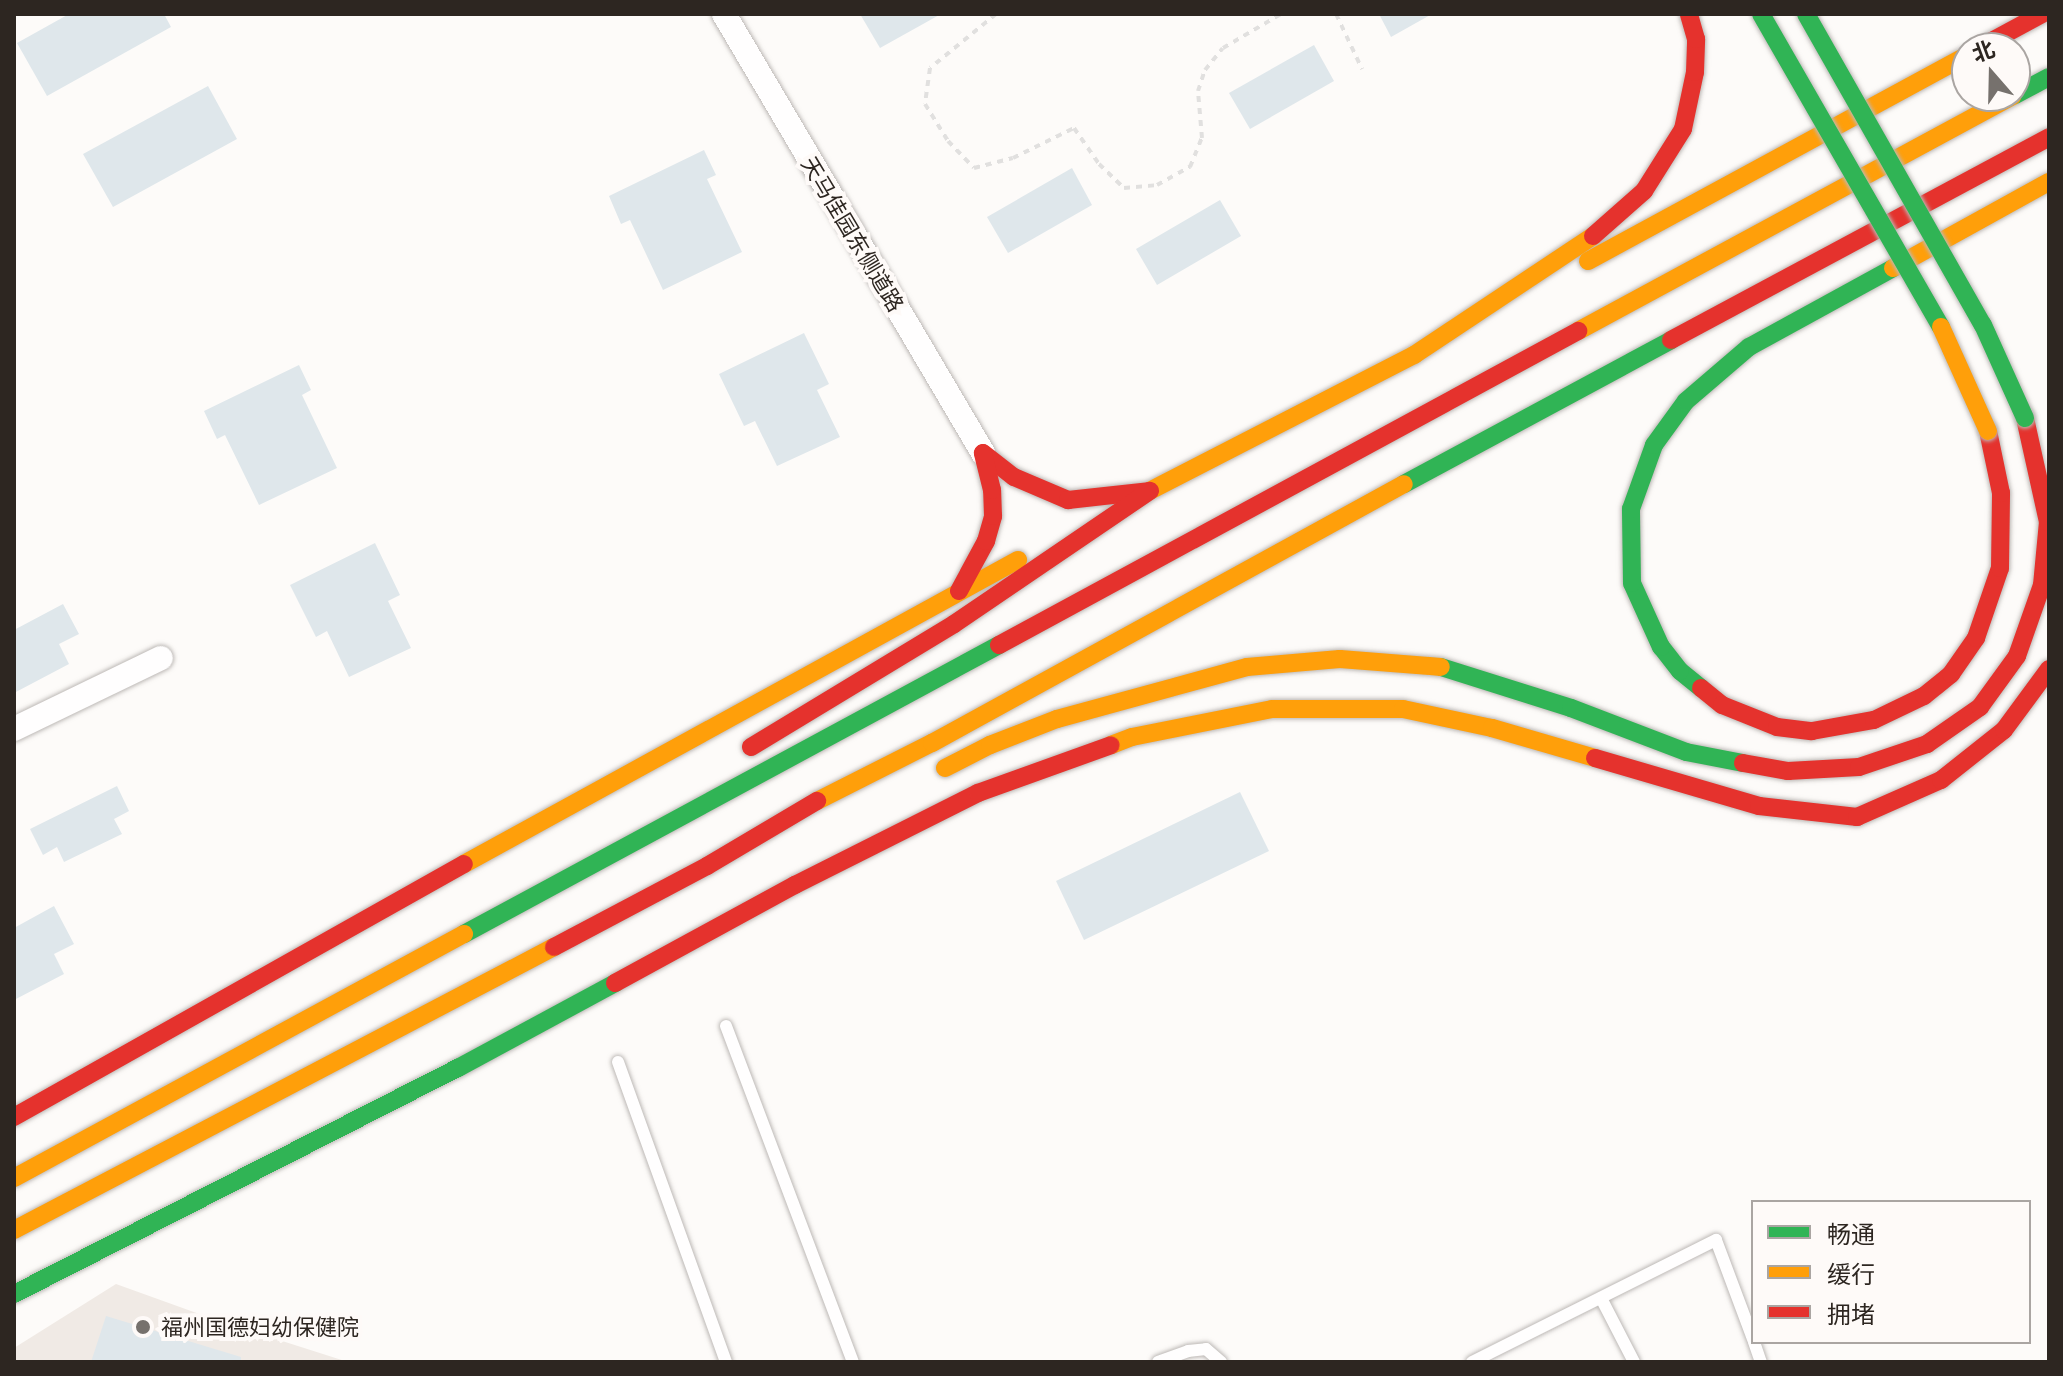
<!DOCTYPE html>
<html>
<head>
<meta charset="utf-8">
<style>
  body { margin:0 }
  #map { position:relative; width:2063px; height:1376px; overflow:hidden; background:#fdfbf9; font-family:Ubuntu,"Noto Sans SC",sans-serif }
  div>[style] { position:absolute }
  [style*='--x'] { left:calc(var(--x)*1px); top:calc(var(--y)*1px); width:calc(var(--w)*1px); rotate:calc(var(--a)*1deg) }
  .built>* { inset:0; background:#f0eae5 }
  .building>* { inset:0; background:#dfe7eb }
  .path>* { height:4px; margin-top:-2px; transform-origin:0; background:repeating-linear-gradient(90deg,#e1e0df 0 6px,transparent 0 12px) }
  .roads { filter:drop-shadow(0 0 2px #bdb9b6) drop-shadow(0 0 2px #bdb9b6) }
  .lane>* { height:12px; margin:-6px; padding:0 6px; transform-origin:6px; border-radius:6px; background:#fffefe }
  .street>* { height:24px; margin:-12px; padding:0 12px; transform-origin:12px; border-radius:12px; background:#fffefe }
  .fast>* { height:18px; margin:-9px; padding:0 9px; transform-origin:9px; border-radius:9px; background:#30b455 }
  .slow>* { height:18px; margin:-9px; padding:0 9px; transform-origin:9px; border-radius:9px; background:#ff9f0a }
  .jam>* { height:18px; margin:-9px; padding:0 9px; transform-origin:9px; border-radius:9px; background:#e5322d }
  .bridges { filter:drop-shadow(0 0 2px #bdb9b6) drop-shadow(0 0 2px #bdb9b6) }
  .fast-bridge>* { height:18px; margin:-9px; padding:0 9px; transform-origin:9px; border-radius:9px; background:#30b455 }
  .slow-bridge>* { height:18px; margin:-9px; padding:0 9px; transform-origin:9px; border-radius:9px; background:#ff9f0a }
  .dots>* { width:22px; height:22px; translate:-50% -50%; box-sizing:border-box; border:4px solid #fefaf8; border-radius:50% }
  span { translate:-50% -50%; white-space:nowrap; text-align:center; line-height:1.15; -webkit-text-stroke:8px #fefaf8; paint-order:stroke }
  .street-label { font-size:22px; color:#2d2621 }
  .poi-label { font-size:22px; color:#2d2621 }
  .left { translate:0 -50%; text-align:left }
  .frame { position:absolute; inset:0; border:16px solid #2d2621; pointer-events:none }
  .legend { position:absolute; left:1751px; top:1200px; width:280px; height:144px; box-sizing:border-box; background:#fefaf8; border:2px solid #aaa5a2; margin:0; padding:10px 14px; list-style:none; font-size:24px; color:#2d2621 }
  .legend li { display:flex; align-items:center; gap:16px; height:40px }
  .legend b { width:40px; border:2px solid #aaa5a2 }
  .north { position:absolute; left:1951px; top:32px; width:80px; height:80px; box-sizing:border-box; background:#fefaf8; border:2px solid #aaa5a2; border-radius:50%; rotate:340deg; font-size:22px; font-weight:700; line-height:32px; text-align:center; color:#2d2621 }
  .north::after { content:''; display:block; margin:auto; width:28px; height:36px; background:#76716d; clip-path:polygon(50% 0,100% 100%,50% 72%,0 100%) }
</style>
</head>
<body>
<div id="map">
  <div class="built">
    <div style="clip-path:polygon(116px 1284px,216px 1320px,348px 1362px,14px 1362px,14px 1348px)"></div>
  </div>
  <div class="building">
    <div style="clip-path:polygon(69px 14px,164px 14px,171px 27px,47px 96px,17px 43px)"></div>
    <div style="clip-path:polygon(860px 14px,941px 14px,880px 48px)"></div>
    <div style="clip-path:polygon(1379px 14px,1432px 14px,1391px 37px)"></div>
    <div style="clip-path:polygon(1314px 45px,1334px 81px,1250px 129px,1229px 93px)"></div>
    <div style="clip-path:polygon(208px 86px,237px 139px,113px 207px,83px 154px)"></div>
    <div style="clip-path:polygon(704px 150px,716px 175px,707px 179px,742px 252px,663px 290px,630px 220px,621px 224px,609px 196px)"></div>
    <div style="clip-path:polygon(1072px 168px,1092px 205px,1008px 253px,987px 217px)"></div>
    <div style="clip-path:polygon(1220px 200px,1241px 236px,1157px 285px,1136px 249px)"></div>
    <div style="clip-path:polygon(804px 333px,829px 384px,817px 390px,840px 437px,777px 466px,755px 421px,744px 426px,719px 374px)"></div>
    <div style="clip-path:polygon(299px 365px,311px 390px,302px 395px,337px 468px,259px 505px,225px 435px,217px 439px,204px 411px)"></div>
    <div style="clip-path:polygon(375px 543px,400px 595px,388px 601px,411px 648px,349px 677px,327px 631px,316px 637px,290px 585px)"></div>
    <div style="clip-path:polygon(63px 604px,79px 634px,59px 644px,69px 664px,14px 693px,14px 630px)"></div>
    <div style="clip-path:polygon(117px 786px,129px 811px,114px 819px,122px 834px,64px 862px,57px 847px,43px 855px,30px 829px)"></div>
    <div style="clip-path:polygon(1240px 792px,1269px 851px,1084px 940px,1056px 881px)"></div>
    <div style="clip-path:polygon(54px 906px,74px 944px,54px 954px,64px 974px,14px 1000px,14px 928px)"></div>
    <div style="clip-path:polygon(106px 1316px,241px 1357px,241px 1362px,91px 1362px)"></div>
  </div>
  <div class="path">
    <div style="--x:996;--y:14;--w:85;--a:140.7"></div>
    <div style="--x:930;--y:68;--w:36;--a:98"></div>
    <div style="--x:925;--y:104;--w:44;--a:58.1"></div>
    <div style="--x:948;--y:141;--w:37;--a:46"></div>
    <div style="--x:974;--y:168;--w:40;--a:-14.4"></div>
    <div style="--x:1013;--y:158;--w:68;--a:-26.2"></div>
    <div style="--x:1074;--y:128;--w:44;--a:55.2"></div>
    <div style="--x:1099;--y:164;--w:35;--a:44"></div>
    <div style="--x:1124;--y:188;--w:33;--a:-5"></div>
    <div style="--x:1157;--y:185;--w:38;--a:-29"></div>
    <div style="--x:1190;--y:167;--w:31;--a:-68"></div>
    <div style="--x:1202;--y:138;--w:47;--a:-94.9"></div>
    <div style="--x:1198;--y:91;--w:22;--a:-72"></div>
    <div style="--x:1205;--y:70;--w:28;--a:-51"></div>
    <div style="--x:1223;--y:48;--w:67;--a:-30.4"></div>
    <div style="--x:1336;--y:14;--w:61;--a:64.7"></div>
  </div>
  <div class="roads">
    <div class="lane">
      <div style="--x:726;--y:1026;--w:359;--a:69.3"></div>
      <div style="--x:618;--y:1062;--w:319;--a:70.2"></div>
      <div style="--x:1601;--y:1298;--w:72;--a:62.7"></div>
      <div style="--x:1754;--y:1342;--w:21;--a:71"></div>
      <div style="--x:1158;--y:1362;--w:32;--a:-20"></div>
      <div style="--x:1188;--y:1351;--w:18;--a:-6"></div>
      <div style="--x:1206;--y:1349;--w:20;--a:41"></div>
      <div style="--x:1472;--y:1362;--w:273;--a:-26.6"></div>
      <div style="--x:1716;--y:1240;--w:106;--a:69.5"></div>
    </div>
    <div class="street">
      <div style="--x:724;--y:14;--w:510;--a:59.46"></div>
      <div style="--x:14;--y:729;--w:163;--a:-25.8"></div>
    </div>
    <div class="fast">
      <div style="--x:2015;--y:95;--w:38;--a:-28"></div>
      <div style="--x:1404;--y:484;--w:303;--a:-28.3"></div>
      <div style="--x:1441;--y:667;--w:136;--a:17.5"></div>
      <div style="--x:1571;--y:708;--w:123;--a:20.9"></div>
      <div style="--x:1686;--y:752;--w:58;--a:10.9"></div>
      <div style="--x:1701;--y:688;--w:27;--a:-141"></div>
      <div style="--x:1680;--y:671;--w:31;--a:-128"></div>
      <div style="--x:1661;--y:647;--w:70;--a:-114.4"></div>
      <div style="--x:1632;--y:583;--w:74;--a:-90.8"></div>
      <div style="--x:1631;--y:509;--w:68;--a:-70.2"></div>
      <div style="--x:1654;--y:445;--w:54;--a:-54"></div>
      <div style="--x:1686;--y:401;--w:83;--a:-40.6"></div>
      <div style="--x:1749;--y:347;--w:164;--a:-28.7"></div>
      <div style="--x:464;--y:934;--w:608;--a:-28.38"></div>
      <div style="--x:14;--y:1294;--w:498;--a:-27"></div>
      <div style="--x:458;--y:1068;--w:179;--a:-28.4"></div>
    </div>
    <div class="slow">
      <div style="--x:1588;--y:261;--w:431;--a:-28.5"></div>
      <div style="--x:1893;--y:268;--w:178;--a:-28.9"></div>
      <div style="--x:1578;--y:331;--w:494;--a:-28.4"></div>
      <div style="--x:1128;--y:502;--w:322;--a:-27.2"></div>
      <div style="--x:1414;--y:355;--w:215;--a:-33.6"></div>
      <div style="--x:1111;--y:745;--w:22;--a:-21"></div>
      <div style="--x:1132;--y:737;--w:143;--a:-11.3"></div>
      <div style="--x:1272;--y:709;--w:131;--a:0"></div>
      <div style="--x:1403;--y:709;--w:91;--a:12.1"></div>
      <div style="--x:1492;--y:728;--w:107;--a:16.2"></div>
      <div style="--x:945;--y:768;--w:51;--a:-27.1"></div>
      <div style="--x:990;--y:745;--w:72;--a:-21.2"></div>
      <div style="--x:1057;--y:719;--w:197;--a:-15.3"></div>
      <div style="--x:1247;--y:667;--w:93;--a:-4.9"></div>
      <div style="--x:1340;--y:659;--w:101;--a:4.5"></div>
      <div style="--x:817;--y:801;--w:129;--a:-26.8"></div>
      <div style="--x:932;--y:743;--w:538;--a:-28.75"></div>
      <div style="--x:464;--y:864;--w:632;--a:-28.76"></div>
      <div style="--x:14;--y:1178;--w:512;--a:-28.47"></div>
      <div style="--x:14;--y:1230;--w:610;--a:-27.66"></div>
    </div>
    <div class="jam">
      <div style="--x:1979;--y:48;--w:72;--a:-28.4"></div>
      <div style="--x:1593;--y:236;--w:68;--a:-41.4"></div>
      <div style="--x:1644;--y:191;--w:73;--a:-57.8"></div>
      <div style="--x:1683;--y:129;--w:58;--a:-78.1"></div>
      <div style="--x:1695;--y:72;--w:33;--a:-88"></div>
      <div style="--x:1696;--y:39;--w:26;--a:-106"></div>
      <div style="--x:1671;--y:340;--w:429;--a:-28.2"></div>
      <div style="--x:983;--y:453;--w:39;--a:38"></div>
      <div style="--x:1014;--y:477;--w:59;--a:23.1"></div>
      <div style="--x:1068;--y:500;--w:81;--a:-6.3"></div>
      <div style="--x:959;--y:591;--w:57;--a:-61.6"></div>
      <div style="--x:986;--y:541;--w:26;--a:-74"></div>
      <div style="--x:993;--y:516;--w:26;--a:-92"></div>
      <div style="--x:992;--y:490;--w:38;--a:-104"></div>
      <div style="--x:999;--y:645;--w:659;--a:-28.47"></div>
      <div style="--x:1701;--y:688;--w:27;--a:39"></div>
      <div style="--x:1722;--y:705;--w:59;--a:21.8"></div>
      <div style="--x:1777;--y:727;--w:35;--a:7"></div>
      <div style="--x:1812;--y:731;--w:63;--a:-10.1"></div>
      <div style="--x:1874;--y:720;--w:55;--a:-25.6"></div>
      <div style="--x:1924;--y:696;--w:35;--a:-39"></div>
      <div style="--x:1951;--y:674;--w:44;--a:-55.2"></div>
      <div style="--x:1976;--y:638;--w:74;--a:-71.1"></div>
      <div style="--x:2000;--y:568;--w:75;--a:-89.2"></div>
      <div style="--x:2001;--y:493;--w:63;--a:-101.8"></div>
      <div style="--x:751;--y:747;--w:237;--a:-31.2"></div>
      <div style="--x:954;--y:624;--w:237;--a:-34.2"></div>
      <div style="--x:1595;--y:758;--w:171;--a:16.3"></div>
      <div style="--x:1759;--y:806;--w:99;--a:6.4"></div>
      <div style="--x:1857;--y:817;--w:92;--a:-23.8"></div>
      <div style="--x:1941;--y:780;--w:80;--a:-38.4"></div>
      <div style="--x:2004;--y:730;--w:76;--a:-53.6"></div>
      <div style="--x:1743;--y:763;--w:46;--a:10.1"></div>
      <div style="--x:1788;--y:771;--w:71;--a:-3.2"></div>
      <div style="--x:1859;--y:767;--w:72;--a:-18.7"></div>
      <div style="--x:1927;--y:744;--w:65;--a:-34.9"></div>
      <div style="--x:1980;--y:707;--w:63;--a:-54"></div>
      <div style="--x:2017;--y:656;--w:75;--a:-70.6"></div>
      <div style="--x:2042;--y:585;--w:63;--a:-84.6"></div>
      <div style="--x:2048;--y:522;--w:107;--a:-102.5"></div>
      <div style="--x:554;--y:947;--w:173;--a:-27.9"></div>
      <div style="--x:707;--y:866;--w:128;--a:-30.6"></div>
      <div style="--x:615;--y:983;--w:205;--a:-28.6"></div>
      <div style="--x:795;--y:885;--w:205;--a:-26.7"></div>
      <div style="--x:978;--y:793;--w:141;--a:-19.8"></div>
      <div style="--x:14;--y:1117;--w:516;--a:-29.35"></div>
    </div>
  </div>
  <div class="bridges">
    <div class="fast-bridge">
      <div style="--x:1761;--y:14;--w:361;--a:60.1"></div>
      <div style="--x:1806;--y:14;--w:358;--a:60.4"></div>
      <div style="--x:1983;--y:325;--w:102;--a:65.7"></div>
    </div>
    <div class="slow-bridge">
      <div style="--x:1941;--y:327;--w:114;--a:65.7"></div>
    </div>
  </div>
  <div class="dots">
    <div style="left:143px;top:1327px;background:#76716d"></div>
  </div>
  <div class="street-label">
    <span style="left:853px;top:234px;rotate:59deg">天马佳园东侧道路</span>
  </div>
  <div class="poi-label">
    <span class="left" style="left:161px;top:1327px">福州国德妇幼保健院</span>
  </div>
  <div class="frame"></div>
  <ul class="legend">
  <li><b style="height:10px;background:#30b455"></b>畅通</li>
  <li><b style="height:10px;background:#ff9f0a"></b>缓行</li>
  <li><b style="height:10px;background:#e5322d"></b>拥堵</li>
  </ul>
  <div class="north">北</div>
</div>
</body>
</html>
